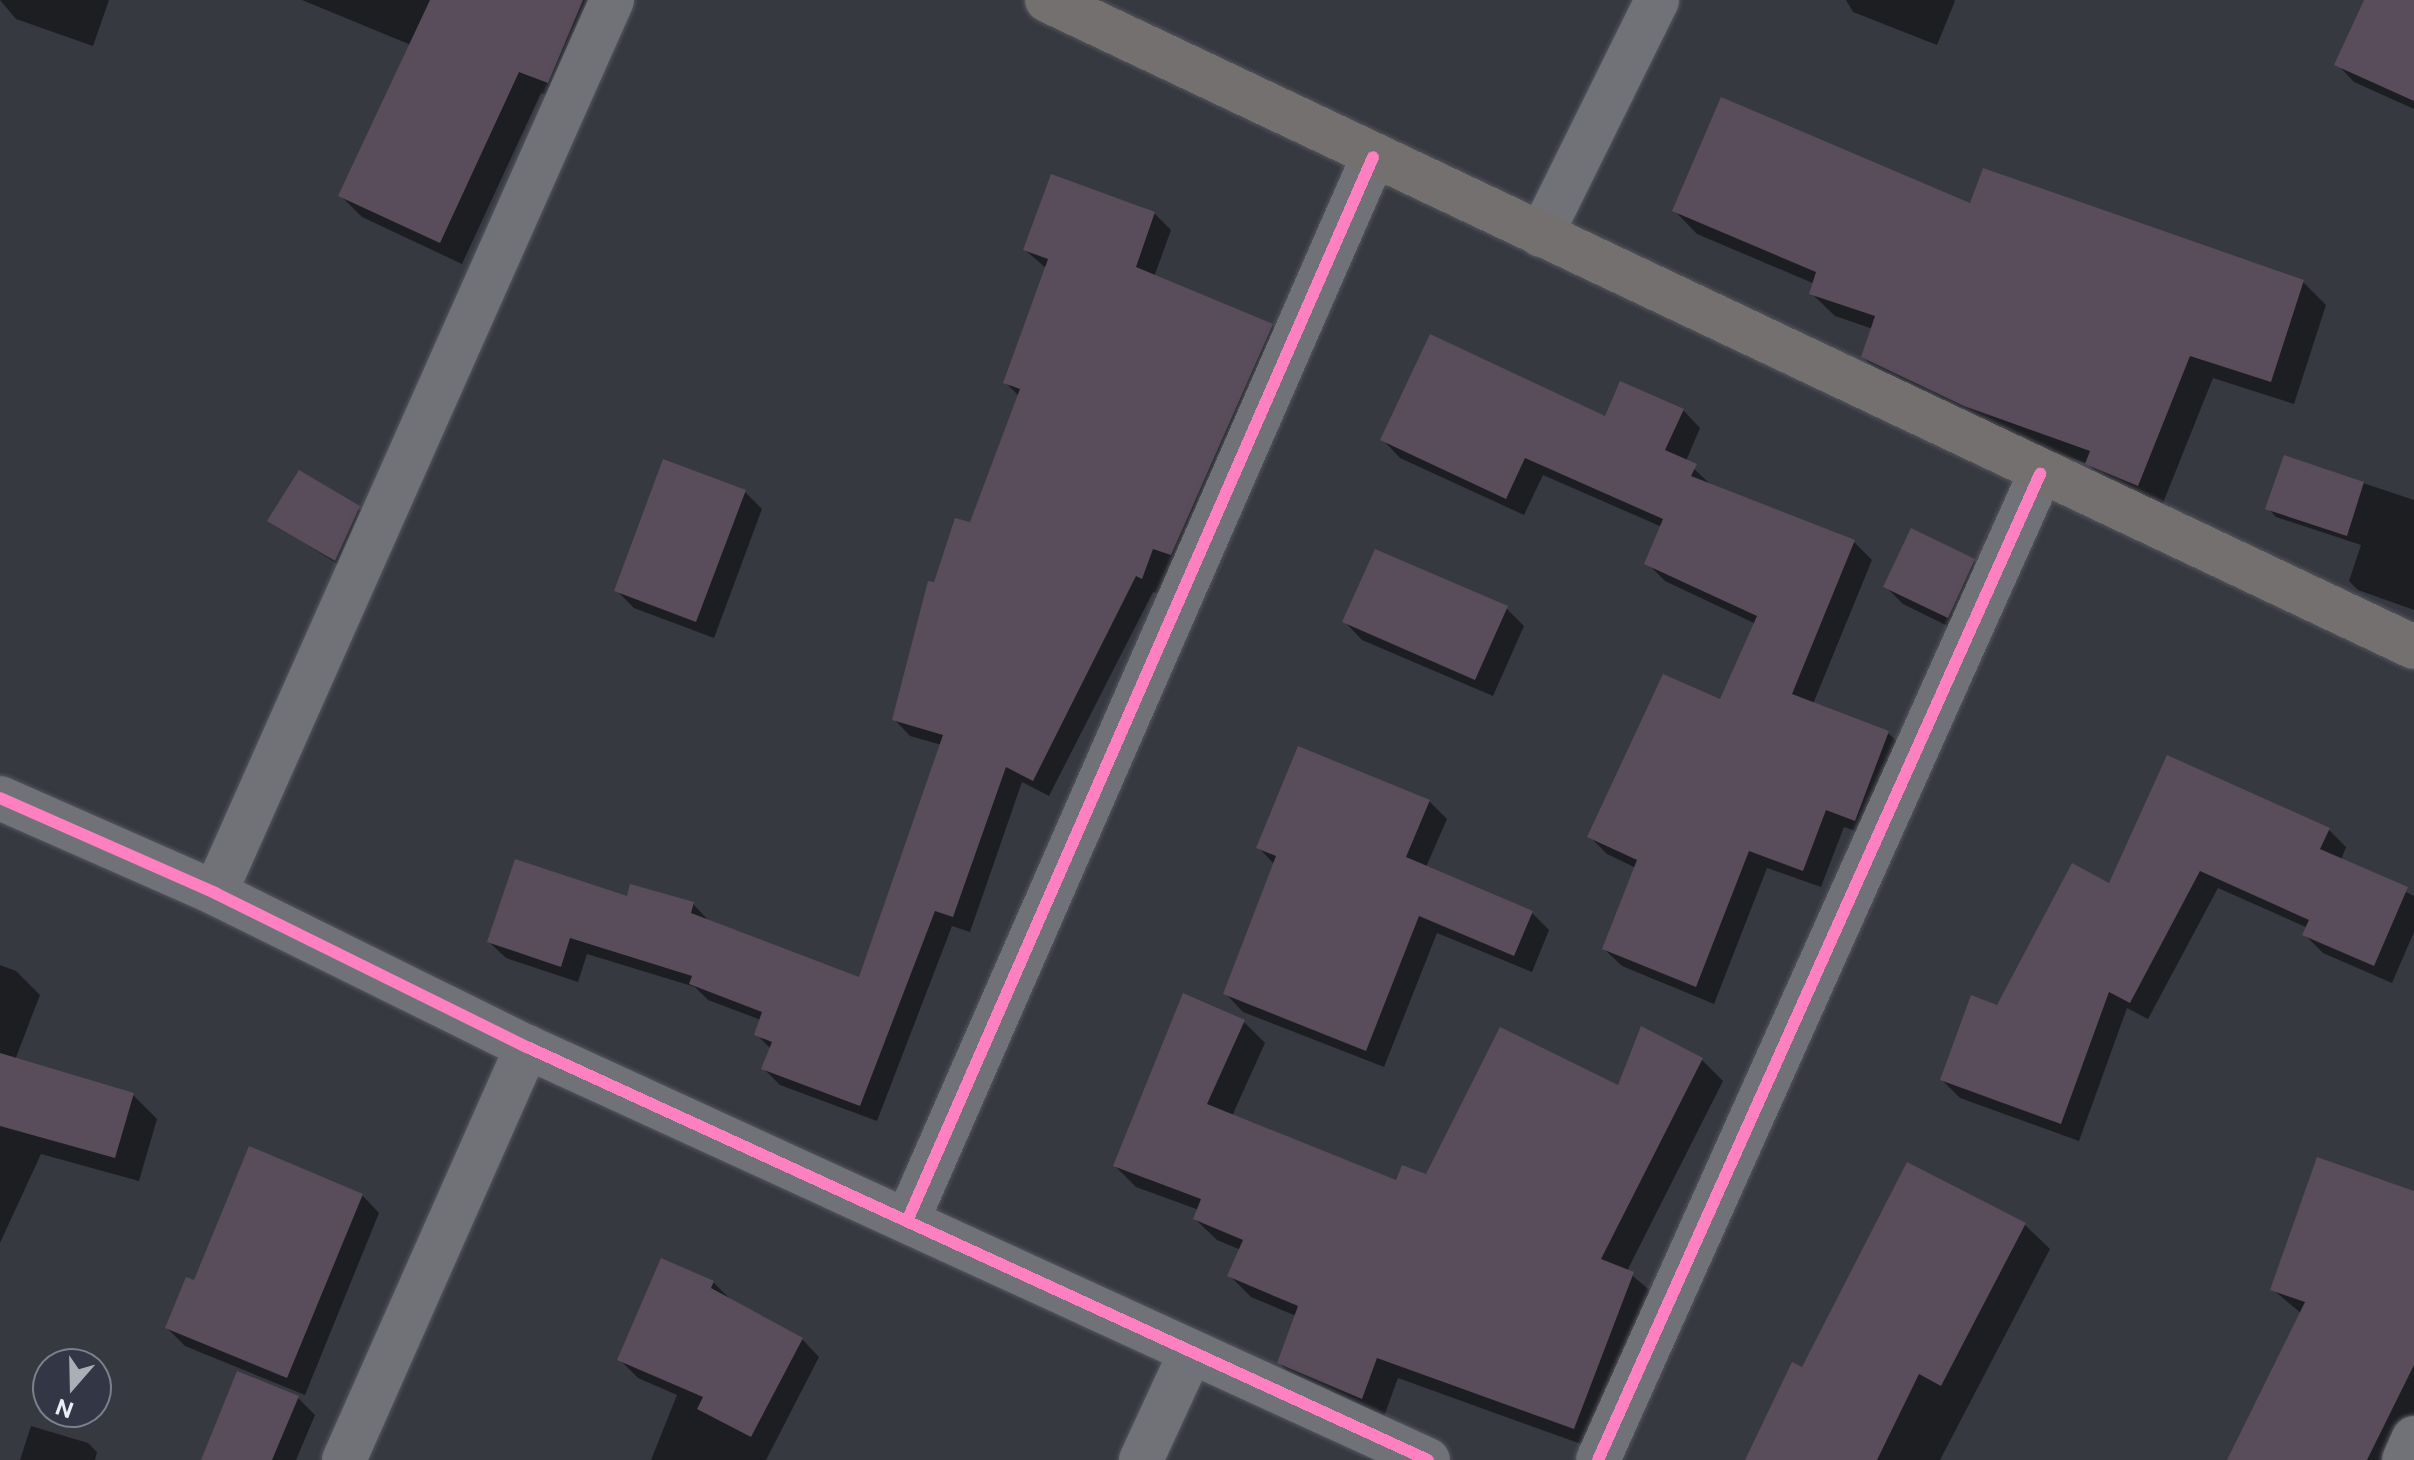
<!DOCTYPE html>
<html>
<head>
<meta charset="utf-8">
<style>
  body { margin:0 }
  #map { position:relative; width:2414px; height:1460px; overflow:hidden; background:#373941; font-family:"Public Sans",sans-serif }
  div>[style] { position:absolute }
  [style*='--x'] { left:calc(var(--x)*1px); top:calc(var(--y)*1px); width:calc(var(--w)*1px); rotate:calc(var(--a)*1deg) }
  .shadow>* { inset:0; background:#0007 }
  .building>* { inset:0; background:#594c5b }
  .roads { filter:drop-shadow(0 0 2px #54565d) drop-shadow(0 0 2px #54565d) }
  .minor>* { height:44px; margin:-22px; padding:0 22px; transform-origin:22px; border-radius:22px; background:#707278 }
  .major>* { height:44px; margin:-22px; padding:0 22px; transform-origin:22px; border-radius:22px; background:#73706f }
  .cycleway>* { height:12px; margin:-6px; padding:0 6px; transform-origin:6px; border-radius:6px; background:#ff80c0 }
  span { translate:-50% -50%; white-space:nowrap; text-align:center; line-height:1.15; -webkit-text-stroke:8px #333645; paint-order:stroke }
  .north { position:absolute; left:32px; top:1348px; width:80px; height:80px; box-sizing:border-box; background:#333645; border:2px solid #7c7f8c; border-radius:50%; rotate:200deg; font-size:22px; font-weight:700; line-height:32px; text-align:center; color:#eaecf6 }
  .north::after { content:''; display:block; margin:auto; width:28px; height:36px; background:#abadb7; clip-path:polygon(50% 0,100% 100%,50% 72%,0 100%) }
</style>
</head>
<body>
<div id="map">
  <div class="shadow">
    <div style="clip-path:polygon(0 0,109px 0,93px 46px,16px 19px)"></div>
    <div style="clip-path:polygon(302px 0,611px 0,569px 103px,541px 93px,462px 264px,362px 217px,340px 195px,411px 45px)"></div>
    <div style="clip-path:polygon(1846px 0,1954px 0,1955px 1px,1937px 45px,1853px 12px)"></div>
    <div style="clip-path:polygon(2366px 0,2414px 0,2414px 109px,2354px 82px,2337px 64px)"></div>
    <div style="clip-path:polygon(1972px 206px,2303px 282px,2326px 305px,2294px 404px,2213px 378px,2161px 508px,2111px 487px,2088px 464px,1989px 429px,1886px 380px,1863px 357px,1873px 329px,1835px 316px,1811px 293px,1815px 284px,1697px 234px,1674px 210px)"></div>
    <div style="clip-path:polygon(1154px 213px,1171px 230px,1154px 277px,1272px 325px,1288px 342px,1188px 571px,1170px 564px,1159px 594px,1153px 592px,1049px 796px,1022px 782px,970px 932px,952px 926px,877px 1121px,780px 1085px,763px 1068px,771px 1049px,756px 1034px,761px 1020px,708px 1000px,695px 987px,587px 954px,578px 982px,506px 958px,489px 942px,628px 898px,693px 904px,709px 921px,860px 980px,942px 745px,910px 736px,894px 719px,936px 585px,971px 525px,1020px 397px,1005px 382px,1046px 268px,1025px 250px)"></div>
    <div style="clip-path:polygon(1683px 410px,1700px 428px,1686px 461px,1712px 486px,1854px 542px,1872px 560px,1813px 704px,1888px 733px,1906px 750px,1873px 837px,1844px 827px,1821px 887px,1767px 868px,1714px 1004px,1622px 966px,1604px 949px,1636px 868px,1607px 854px,1589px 836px,1721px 701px,1756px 624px,1665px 581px,1647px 563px,1662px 527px,1543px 475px,1524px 515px,1400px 458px,1383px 440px)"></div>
    <div style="clip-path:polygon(2285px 457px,2414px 500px,2414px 610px,2358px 590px,2349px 581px,2361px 545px,2276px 517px,2268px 508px)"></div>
    <div style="clip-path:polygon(744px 491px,762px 509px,714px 638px,634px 608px,616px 590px)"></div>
    <div style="clip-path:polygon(358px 508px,367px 517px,344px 568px,270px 521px)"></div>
    <div style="clip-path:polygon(1973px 560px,1991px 578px,1966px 635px,1903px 604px,1885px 586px)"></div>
    <div style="clip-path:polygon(1506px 608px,1524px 626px,1493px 696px,1362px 640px,1345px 622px)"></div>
    <div style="clip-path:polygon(1429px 801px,1447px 819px,1426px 867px,1532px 913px,1549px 930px,1532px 972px,1437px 933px,1384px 1067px,1243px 1012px,1226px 994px,1275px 865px,1258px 847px)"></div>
    <div style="clip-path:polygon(2329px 830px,2346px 847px,2341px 860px,2414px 896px,2414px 932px,2392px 983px,2323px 953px,2305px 935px,2308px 928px,2218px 888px,2148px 1019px,2127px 1008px,2079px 1141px,1960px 1098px,1942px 1080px,1998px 1007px,2110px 886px)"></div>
    <div style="clip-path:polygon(0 965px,16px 971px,40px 995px,15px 1060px,133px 1095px,157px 1119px,139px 1181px,41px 1154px,0 1243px)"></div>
    <div style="clip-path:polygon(1243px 1021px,1265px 1043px,1232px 1116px,1397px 1182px,1427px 1176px,1619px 1088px,1702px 1060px,1723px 1081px,1627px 1271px,1654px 1294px,1595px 1449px,1398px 1378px,1383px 1419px,1300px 1384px,1279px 1363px,1296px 1316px,1251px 1297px,1230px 1276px,1241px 1250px,1217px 1240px,1195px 1219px,1199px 1210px,1136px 1187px,1115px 1166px)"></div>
    <div style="clip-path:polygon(1908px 1165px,2025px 1225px,2050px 1249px,1940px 1460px,1747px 1460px,1802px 1369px)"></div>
    <div style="clip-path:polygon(2414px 1193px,2414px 1430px,2399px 1460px,2239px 1460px,2302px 1314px,2272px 1289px)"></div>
    <div style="clip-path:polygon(362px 1195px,379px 1213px,305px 1395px,185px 1346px,167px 1328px,195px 1283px)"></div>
    <div style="clip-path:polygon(713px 1282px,731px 1300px,802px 1339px,819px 1357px,766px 1460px,651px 1460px,677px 1395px,638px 1378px,620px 1360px)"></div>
    <div style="clip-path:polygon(297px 1397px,315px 1415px,296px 1460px,203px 1460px)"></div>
    <div style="clip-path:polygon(31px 1426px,88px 1443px,97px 1452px,95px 1460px,20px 1460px)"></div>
  </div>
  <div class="building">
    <div style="clip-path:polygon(430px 0,583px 0,548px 83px,519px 72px,440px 243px,338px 196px)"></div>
    <div style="clip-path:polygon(2364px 0,2414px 0,2414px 101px,2334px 65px)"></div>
    <div style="clip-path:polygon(1721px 97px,1970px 203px,1983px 168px,2304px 280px,2271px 382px,2190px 356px,2138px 486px,2085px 464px,2090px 451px,1964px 406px,1861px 357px,1875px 316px,1809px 294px,1816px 272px,1672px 211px)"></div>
    <div style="clip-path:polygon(1051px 174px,1155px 212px,1136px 267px,1273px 324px,1171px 555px,1153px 549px,1142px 579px,1136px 576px,1033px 781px,1006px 767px,953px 917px,935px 911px,860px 1106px,761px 1069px,772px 1042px,754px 1035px,762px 1012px,689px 984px,692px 976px,570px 938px,561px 967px,487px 942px,515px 859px,627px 896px,630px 884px,694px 902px,691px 913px,859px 977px,943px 735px,892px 720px,928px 581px,934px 582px,955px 518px,970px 522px,1020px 389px,1003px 383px,1048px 259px,1023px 250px)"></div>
    <div style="clip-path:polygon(1430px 334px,1605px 416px,1620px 381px,1684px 409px,1665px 450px,1697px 464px,1691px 476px,1855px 540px,1792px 694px,1889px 731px,1855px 821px,1826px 810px,1803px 871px,1749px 851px,1696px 987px,1602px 949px,1637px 860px,1587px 837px,1663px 674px,1720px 699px,1757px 616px,1644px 564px,1663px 519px,1525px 458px,1506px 499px,1380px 440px)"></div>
    <div style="clip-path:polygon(2284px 455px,2364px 482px,2347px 536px,2265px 509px)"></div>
    <div style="clip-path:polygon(663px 459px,746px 490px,696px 622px,614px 591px)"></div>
    <div style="clip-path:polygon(299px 470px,360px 506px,335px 561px,267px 521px)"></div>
    <div style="clip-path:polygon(1911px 528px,1975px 559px,1948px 618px,1883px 587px)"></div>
    <div style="clip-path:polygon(1375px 549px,1508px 606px,1475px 680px,1342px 622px)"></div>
    <div style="clip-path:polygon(1298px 746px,1430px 800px,1406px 857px,1533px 911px,1514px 956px,1419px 916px,1366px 1051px,1223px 994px,1276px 856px,1256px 848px)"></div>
    <div style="clip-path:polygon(2167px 755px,2330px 828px,2320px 849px,2408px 887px,2374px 966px,2302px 935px,2309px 920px,2200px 871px,2130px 1003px,2109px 992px,2061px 1124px,1940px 1080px,1971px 995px,1997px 1005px,2072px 863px,2109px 883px)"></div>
    <div style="clip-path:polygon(1183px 993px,1245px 1020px,1207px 1104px,1396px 1180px,1402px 1165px,1426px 1174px,1500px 1027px,1618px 1085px,1641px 1026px,1703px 1058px,1601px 1259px,1634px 1272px,1574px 1429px,1377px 1358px,1362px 1399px,1277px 1363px,1298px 1306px,1227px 1276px,1243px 1240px,1193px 1219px,1201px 1199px,1113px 1166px)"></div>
    <div style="clip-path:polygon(0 1053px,134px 1093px,115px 1158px,0 1126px)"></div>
    <div style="clip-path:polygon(249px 1146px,363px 1194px,287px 1378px,165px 1328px,186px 1277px,194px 1280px)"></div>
    <div style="clip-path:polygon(2317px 1157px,2414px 1191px,2414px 1365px,2367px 1460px,2227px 1460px,2305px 1302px,2270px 1290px)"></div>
    <div style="clip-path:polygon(1907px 1162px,2026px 1223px,1941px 1386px,1919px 1374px,1877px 1460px,1745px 1460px,1792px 1362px,1802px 1367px)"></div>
    <div style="clip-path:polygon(661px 1258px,714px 1281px,711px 1288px,803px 1338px,751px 1437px,697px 1409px,703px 1397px,617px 1360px)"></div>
    <div style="clip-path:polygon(237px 1371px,299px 1396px,272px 1460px,201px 1460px)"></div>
  </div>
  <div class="roads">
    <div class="minor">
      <div style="--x:1541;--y:235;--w:262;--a:-63.7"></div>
      <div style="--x:0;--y:798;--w:235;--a:23.8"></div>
      <div style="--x:215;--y:893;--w:348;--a:26.3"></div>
      <div style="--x:527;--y:1047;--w:991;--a:24.63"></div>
      <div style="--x:215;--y:893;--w:977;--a:-66.03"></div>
      <div style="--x:908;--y:1219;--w:1159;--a:-66.35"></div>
      <div style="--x:344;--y:1460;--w:452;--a:-66.1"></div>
      <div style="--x:1141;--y:1460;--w:117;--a:-65.2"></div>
      <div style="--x:1598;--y:1460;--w:1081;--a:-65.85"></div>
      <div style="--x:2404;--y:1460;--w:24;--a:-66"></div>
    </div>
    <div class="major">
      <div style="--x:1047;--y:0;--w:1512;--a:25.33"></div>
    </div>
  </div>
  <div class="cycleway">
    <div style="--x:0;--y:798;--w:235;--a:23.8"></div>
    <div style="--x:215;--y:893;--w:348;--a:26.3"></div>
    <div style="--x:527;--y:1047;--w:991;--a:24.63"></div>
    <div style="--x:908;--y:1219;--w:1159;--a:-66.35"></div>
    <div style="--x:1598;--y:1460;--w:1081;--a:-65.85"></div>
  </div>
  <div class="north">N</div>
</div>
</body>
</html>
